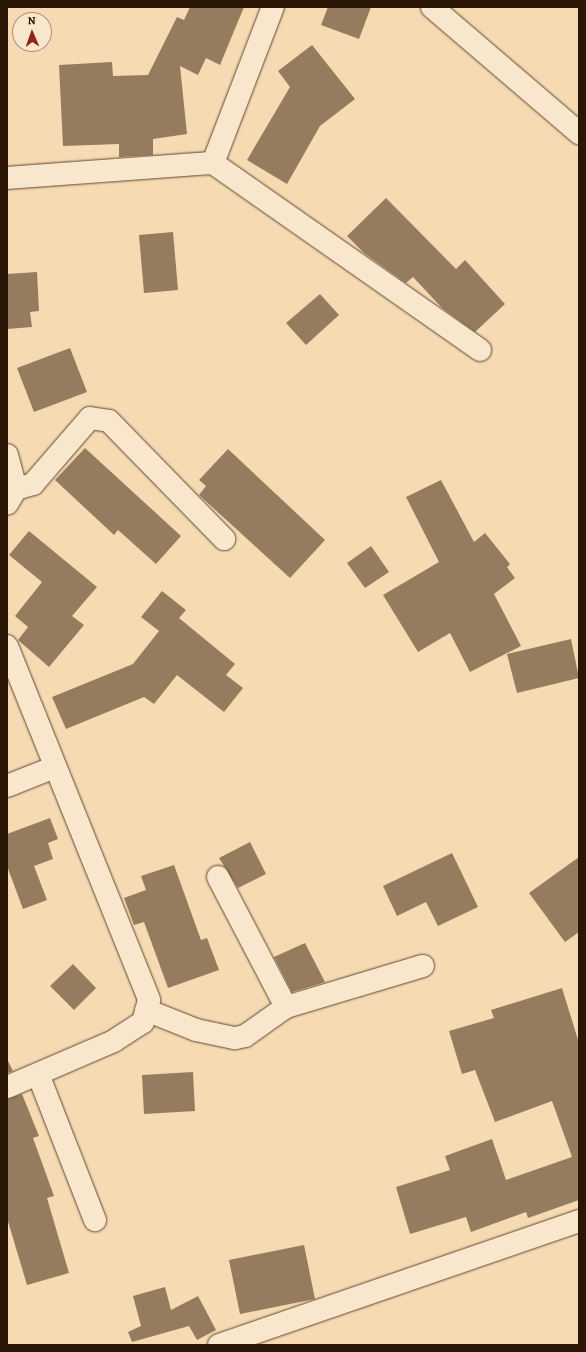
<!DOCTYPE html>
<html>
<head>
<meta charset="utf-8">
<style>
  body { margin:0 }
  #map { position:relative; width:586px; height:1352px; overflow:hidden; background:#f6dab2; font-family:Alegreya,serif }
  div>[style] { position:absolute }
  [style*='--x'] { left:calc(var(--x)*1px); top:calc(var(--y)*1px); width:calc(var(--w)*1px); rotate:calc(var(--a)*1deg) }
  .building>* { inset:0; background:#957c5f }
  .roads { filter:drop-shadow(0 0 1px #5e4731) drop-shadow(0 0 1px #5e4731) }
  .street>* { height:22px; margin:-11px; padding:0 11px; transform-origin:11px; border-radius:11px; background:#f9e7cd }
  span { translate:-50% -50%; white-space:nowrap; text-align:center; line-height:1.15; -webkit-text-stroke:3.5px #f9e7cd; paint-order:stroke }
  .frame { position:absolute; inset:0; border:8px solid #2b1606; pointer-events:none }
  .north { position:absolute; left:12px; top:12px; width:40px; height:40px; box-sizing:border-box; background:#f9e7cd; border:1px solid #a7937d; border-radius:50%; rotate:358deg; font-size:11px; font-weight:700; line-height:16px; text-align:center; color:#2b1606 }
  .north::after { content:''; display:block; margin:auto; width:14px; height:18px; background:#8f2418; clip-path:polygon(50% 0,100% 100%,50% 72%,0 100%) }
</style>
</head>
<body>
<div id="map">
  <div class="building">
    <div style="clip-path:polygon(190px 7px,244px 7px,220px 65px,206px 58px,198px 75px,180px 66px,187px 134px,153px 139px,153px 155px,119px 157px,119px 144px,63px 146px,59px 65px,112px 62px,113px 76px,148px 75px,177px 17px,184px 20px)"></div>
    <div style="clip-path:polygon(328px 7px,371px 7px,359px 39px,321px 25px)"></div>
    <div style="clip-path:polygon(312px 45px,355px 99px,320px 126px,287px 184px,247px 160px,290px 87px,278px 71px)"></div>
    <div style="clip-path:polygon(386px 198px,456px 269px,465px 260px,505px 304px,475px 332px,442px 308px,413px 277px,406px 283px,364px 253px,347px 236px)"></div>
    <div style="clip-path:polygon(173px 232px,178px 290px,144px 293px,139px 235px)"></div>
    <div style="clip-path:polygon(37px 272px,39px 311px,30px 312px,32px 327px,7px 329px,7px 274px)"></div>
    <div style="clip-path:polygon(320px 294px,339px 315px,306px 345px,286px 323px)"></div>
    <div style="clip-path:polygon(70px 348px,87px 392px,34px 412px,17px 368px)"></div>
    <div style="clip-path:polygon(85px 448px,181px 536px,156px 564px,118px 530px,114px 535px,55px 480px)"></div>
    <div style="clip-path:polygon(228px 449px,325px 540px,290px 578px,199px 495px,206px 486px,199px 480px)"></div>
    <div style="clip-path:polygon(441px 480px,474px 542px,485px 533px,510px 564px,507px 567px,515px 578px,494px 594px,521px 646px,470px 672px,450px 633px,418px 652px,383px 595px,439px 562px,406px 497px)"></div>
    <div style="clip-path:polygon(29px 531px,97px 587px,72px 616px,84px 625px,49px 667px,18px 640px,28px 627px,15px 616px,42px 582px,9px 555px)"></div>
    <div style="clip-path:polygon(371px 546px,389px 572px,365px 588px,347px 563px)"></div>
    <div style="clip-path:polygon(162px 591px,186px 610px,179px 618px,235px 664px,226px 675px,243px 688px,224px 712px,177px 675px,154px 704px,144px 697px,66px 729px,52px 697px,133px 664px,159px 631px,141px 617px)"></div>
    <div style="clip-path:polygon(571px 639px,579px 678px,517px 693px,507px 654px)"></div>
    <div style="clip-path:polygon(50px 818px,58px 839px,48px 843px,53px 859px,34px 866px,47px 900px,23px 909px,7px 866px,7px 834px)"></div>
    <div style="clip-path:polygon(250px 842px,266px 874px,238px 888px,219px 858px)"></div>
    <div style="clip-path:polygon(452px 853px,478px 907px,438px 926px,426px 902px,397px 916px,383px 886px)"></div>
    <div style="clip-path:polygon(579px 857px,579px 932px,565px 942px,529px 893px)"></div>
    <div style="clip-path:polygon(174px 865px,201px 940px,207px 938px,219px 970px,168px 988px,144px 922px,134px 925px,124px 898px,146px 890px,141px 876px)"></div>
    <div style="clip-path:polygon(305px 943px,325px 982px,292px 992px,274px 957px)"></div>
    <div style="clip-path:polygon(73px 964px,96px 988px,74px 1010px,50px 986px)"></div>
    <div style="clip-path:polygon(562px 988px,579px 1043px,579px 1200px,528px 1218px,526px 1212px,471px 1232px,466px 1217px,410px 1234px,396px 1187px,450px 1170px,445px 1156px,492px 1139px,506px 1180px,572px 1157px,552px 1101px,495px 1122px,475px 1070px,462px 1074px,449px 1031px,494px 1018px,491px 1010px)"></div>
    <div style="clip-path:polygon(7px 1059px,13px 1071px,7px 1073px)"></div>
    <div style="clip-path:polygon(193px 1072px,195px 1111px,144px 1114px,142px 1075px)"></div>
    <div style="clip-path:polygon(22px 1094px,39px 1136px,33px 1138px,54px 1196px,47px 1198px,69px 1273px,27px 1285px,7px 1218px,7px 1099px)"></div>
    <div style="clip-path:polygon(304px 1245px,315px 1299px,240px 1314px,229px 1260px)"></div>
    <div style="clip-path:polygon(165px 1287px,171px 1310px,198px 1296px,216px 1330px,197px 1340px,189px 1326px,132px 1342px,128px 1332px,141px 1326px,133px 1296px)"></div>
  </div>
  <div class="roads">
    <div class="street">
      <div style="--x:432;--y:7;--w:194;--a:40.6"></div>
      <div style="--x:213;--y:163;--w:326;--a:35"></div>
      <div style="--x:7;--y:178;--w:207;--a:-4.2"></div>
      <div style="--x:213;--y:163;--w:167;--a:-69"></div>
      <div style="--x:7;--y:455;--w:35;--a:75"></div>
      <div style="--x:16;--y:489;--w:17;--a:121"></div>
      <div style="--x:16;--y:489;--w:18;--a:-16"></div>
      <div style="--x:33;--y:484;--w:87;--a:-49.2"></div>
      <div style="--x:90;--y:418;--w:19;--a:9"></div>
      <div style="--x:109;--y:421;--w:165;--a:45.7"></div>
      <div style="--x:7;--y:646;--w:381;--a:68.1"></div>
      <div style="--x:149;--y:1000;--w:23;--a:105"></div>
      <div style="--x:143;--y:1022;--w:35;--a:147"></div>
      <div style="--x:114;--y:1041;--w:116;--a:156.7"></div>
      <div style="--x:7;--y:786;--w:52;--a:-21.6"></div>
      <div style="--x:218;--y:877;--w:147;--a:62.4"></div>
      <div style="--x:146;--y:1010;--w:54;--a:21.8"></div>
      <div style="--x:196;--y:1030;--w:40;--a:12"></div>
      <div style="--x:235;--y:1038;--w:10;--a:-11"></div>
      <div style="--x:245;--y:1036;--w:50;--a:-35.3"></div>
      <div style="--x:286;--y:1007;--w:143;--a:-16.7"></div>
      <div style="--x:38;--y:1074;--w:157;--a:68.7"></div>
      <div style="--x:219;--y:1345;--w:381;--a:-19"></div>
    </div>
  </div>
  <div class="frame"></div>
  <div class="north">N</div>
</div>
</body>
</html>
